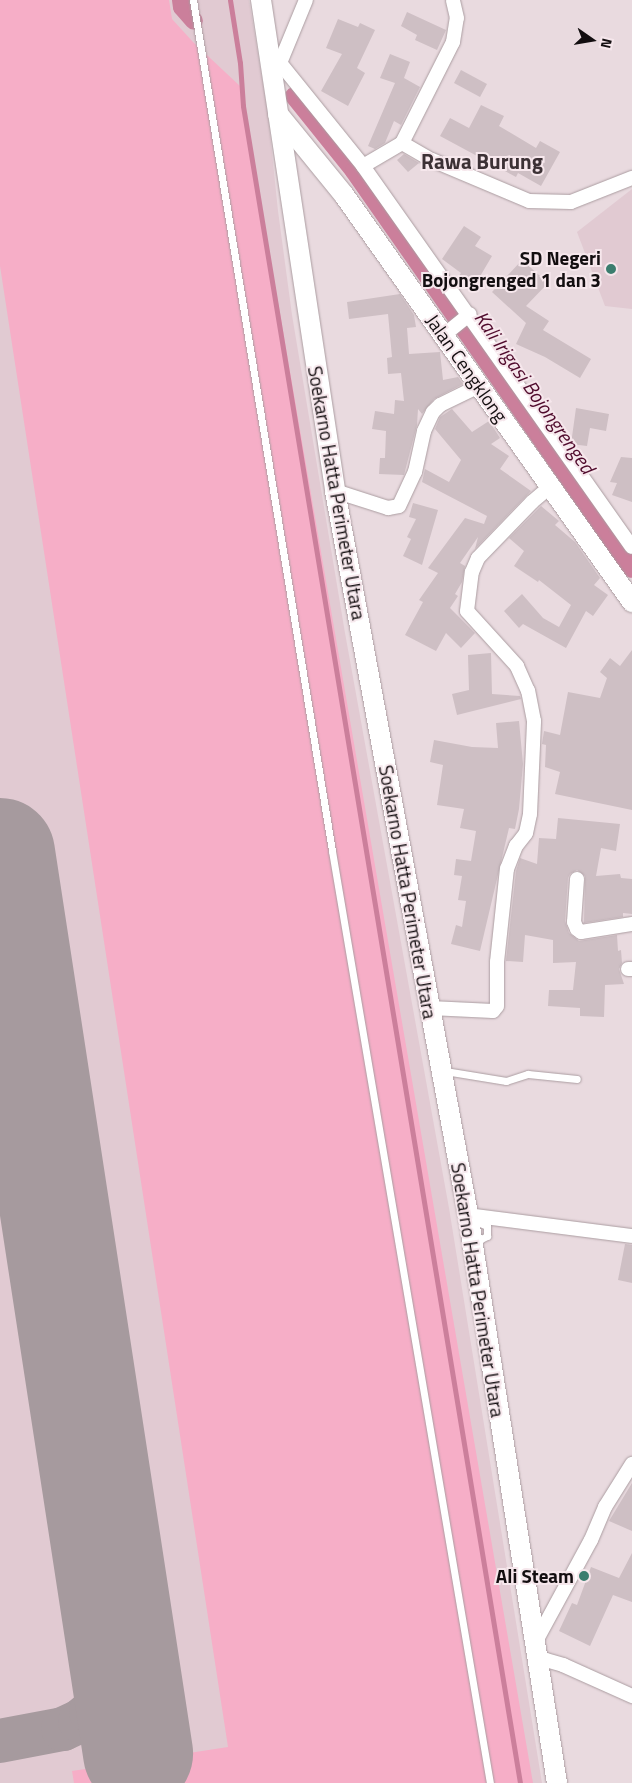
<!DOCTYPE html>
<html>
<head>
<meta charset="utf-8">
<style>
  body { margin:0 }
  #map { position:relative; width:632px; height:1783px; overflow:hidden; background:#e9dadf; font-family:"Titillium Web",sans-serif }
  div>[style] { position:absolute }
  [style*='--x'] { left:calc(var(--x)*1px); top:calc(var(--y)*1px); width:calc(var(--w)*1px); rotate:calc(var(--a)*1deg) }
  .built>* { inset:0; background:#e1cad2 }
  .green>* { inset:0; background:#f6aec7 }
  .stream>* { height:5px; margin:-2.5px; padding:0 2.5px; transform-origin:2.5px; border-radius:2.5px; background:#cb7f9b }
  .canal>* { height:18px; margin:-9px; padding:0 9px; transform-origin:9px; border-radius:9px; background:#cb7f9b }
  .taxiway>* { height:44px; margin:-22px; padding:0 22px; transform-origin:22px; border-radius:22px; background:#a69a9e }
  .runway>* { height:110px; margin:-55px; padding:0 55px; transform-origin:55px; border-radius:55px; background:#a69a9e }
  .building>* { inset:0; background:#cebfc4 }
  .roads { filter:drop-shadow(0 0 1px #ab9da1) drop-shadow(0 0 1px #ab9da1) }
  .lane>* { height:7px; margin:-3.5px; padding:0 3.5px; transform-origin:3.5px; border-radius:3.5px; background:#fff }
  .street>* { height:14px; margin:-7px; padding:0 7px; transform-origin:7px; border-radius:7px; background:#fff }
  .secondary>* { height:20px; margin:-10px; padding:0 10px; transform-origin:10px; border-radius:10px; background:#fff }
  .dots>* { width:14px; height:14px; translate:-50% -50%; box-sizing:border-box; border:2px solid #f6e7ec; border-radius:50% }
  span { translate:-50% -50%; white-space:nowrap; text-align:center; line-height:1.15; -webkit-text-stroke:4px #f6e7ec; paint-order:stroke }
  .poi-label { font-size:19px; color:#130e10; font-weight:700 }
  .right { translate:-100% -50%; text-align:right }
  .street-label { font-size:19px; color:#130e10 }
  .water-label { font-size:20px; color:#4f0a2c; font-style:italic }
  .quarter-label { font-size:21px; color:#3c3135; font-weight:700 }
  .north { position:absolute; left:567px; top:15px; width:50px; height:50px; -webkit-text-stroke:4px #f6e7ec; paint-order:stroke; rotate:103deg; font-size:14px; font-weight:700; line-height:20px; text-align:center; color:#130e10 }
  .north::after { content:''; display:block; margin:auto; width:18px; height:22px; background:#130e10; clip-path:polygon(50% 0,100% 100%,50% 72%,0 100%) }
</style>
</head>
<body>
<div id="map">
  <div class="built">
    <div style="clip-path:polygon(0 0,249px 0,268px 114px,278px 211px,292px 315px,345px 633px,449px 1208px,542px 1783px,0 1783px)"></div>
    <div style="clip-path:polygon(632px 189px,632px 309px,605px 306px,577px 232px)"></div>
  </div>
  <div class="green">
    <div style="clip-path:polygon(0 0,169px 0,172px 19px,193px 42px,241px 87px,533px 1783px,74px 1783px,72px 1771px,228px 1747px,0 266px)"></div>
  </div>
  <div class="stream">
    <div style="--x:230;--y:0;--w:64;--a:81"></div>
    <div style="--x:240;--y:63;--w:43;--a:86"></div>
    <div style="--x:243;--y:106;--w:1700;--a:80.62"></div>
  </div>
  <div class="canal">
    <div style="--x:181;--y:0;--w:7;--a:82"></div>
    <div style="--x:182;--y:7;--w:18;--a:49"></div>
    <div style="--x:294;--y:96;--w:96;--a:51.3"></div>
    <div style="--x:354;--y:171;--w:485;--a:55.1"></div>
  </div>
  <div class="taxiway">
    <div style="--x:0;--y:1741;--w:64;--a:-10.8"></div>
    <div style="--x:63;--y:1729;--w:19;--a:-25"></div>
    <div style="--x:80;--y:1721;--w:14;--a:-39"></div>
    <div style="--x:91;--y:1712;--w:32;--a:-54"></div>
    <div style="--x:110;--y:1686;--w:18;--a:-71"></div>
    <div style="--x:116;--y:1669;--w:22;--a:-87"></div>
    <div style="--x:117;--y:1647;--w:42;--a:-92.7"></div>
  </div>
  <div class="runway">
    <div style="--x:0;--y:853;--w:911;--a:81.28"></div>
  </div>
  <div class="building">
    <div style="clip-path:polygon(407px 12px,446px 30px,437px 50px,415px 40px,417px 35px,401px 26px)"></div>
    <div style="clip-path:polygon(338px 19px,358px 27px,360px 23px,375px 30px,357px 68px,365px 73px,348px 106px,321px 91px,342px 54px,326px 48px)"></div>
    <div style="clip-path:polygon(390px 54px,410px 62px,404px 78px,420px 87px,401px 125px,394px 121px,385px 143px,375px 149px,368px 146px,395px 83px,380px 78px)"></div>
    <div style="clip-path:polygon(461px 70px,487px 84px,480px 97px,454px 83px)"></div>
    <div style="clip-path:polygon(481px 105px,504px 116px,499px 126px,536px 148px,540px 141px,560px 152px,541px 186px,518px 173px,516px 177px,440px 136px,450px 118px,469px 128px)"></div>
    <div style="clip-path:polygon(404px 154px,419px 163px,408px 172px,397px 160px)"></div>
    <div style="clip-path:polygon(464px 226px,481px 237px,475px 246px,492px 256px,472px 290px,456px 280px,461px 273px,442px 259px)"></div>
    <div style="clip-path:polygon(522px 260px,548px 283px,526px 306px,549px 321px,543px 330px,591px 359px,580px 378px,545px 357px,516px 344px,526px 323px,492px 292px)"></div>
    <div style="clip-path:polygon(400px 294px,414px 315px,416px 327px,407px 328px,409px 354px,440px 352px,443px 380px,458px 377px,463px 384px,434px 399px,422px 414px,418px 409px,417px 425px,404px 475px,379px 474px,380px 458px,385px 458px,386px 431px,372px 429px,375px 411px,394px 414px,395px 400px,404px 401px,401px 373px,388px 374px,387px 358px,392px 357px,388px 314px,349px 319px,347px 302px)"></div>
    <div style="clip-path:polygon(576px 408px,609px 414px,606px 431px,590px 428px,587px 446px,571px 444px)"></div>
    <div style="clip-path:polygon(452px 409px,472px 432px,489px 421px,500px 438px,491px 444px,509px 456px,500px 469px,531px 491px,475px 549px,478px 537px,460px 563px,465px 566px,462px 582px,455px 594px,458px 596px,450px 608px,475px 633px,461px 648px,446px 633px,436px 651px,405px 635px,423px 602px,419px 600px,438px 573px,428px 568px,465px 518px,484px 524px,487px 516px,422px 482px,425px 469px,449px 482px,461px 460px,435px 429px,440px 417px)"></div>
    <div style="clip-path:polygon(621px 457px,632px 458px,632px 502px,612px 495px,617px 483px,610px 482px)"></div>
    <div style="clip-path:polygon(413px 503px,438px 510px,422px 565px,403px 556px,411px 539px,407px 537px,416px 519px,409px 517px)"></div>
    <div style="clip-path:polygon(541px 506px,559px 521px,555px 525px,575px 542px,600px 578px,594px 585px,608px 595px,593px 616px,586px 611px,566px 648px,523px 624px,519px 628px,504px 611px,522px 594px,543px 618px,559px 627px,571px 605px,539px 580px,538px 582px,514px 566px,524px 551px,509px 538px)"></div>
    <div style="clip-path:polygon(632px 650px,632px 810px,555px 794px,560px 772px,545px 767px,546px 745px,542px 744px,544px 731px,560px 735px,568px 692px,600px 698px,607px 678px,600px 672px,610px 658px,620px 666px)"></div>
    <div style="clip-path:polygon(491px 653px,492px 694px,520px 696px,521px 699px,457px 715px,452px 694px,469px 690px,468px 655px)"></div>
    <div style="clip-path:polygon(519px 721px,523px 764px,519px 809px,515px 829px,509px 828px,480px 951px,451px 944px,456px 925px,462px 927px,466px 901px,458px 900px,462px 876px,454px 875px,456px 859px,471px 861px,476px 831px,460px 828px,464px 809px,437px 805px,443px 765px,430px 762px,434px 740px,472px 747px,498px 748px,496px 723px)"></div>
    <div style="clip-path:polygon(558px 818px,620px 824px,616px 851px,601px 848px,596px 876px,620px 874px,621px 878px,632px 879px,632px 914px,623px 913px,623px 917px,584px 923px,585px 876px,577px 870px,570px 874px,568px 878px,565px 921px,569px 933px,579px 941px,617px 935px,618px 951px,621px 950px,622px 963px,619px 969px,624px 984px,605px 985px,604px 1017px,580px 1016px,580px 1008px,548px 1006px,549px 990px,573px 990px,576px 962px,553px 963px,553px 940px,525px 935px,523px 962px,506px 961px,516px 871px,520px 858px,537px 864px,539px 838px,556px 839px)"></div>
    <div style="clip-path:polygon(625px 1244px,632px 1245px,632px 1283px,618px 1280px)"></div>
    <div style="clip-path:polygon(632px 1483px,632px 1531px,609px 1521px)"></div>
    <div style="clip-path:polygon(632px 1553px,632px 1602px,613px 1595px,590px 1646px,559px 1631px,572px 1603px,577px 1605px,591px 1567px,619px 1578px)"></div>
  </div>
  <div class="roads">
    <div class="lane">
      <div style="--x:193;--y:0;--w:862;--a:80.72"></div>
      <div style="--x:332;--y:851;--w:945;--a:80.38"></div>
      <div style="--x:445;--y:1071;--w:62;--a:9.3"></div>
      <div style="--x:506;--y:1081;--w:23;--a:-18"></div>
      <div style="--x:528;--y:1074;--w:49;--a:5.8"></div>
      <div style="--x:474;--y:1238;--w:7;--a:8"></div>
      <div style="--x:481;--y:1239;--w:7;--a:-27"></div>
      <div style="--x:487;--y:1236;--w:10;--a:-90"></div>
      <div style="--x:487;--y:1226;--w:10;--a:-156"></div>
    </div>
    <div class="street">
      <div style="--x:280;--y:63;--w:132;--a:51.1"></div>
      <div style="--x:363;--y:166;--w:466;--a:54.8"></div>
      <div style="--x:272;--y:65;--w:8;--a:-14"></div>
      <div style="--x:280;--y:63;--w:68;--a:-67.6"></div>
      <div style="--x:402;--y:143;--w:34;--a:30"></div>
      <div style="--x:432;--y:160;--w:105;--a:22.9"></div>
      <div style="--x:529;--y:201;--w:42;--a:1.4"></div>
      <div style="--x:571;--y:202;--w:66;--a:-21.5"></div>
      <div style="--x:363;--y:166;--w:45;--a:-30.5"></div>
      <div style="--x:402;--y:143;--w:113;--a:-63.2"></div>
      <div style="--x:453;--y:42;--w:24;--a:-81"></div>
      <div style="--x:457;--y:18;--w:18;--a:-103"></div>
      <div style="--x:444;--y:335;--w:33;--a:-39"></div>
      <div style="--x:335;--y:491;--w:56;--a:17.8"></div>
      <div style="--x:388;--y:508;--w:11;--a:-10"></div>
      <div style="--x:399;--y:506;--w:38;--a:-65"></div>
      <div style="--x:415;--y:472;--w:42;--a:-77.6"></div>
      <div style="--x:424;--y:431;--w:21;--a:-65"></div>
      <div style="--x:433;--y:412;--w:10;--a:-45"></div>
      <div style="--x:440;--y:405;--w:43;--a:-26"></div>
      <div style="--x:577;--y:879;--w:43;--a:94"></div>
      <div style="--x:574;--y:922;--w:8;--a:67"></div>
      <div style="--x:577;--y:929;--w:5;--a:37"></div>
      <div style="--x:581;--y:932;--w:52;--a:-8.9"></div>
      <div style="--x:628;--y:969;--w:4;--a:0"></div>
      <div style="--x:430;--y:1008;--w:63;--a:2.7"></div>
      <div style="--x:493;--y:1011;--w:6;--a:-51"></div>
      <div style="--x:497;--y:1006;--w:44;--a:-90"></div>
      <div style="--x:497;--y:962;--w:94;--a:-83.9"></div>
      <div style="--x:507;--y:869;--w:25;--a:-69"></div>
      <div style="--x:516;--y:846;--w:16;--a:-52"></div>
      <div style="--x:526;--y:833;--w:19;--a:-78"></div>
      <div style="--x:530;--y:814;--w:93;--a:-87.5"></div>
      <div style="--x:534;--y:721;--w:31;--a:-101"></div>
      <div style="--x:528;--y:691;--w:27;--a:-114"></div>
      <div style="--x:517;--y:666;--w:74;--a:-132.3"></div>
      <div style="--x:467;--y:611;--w:39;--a:-83"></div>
      <div style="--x:472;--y:572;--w:15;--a:-67"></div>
      <div style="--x:478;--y:558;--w:78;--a:-46"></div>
      <div style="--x:532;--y:502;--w:23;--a:-40"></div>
      <div style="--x:468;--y:1215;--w:165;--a:7.3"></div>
      <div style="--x:535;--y:1643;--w:117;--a:-61.5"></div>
      <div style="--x:591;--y:1540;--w:36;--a:-67"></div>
      <div style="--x:605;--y:1507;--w:51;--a:-57.9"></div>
      <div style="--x:537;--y:1662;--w:9;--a:-13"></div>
      <div style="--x:546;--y:1660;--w:18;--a:16"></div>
      <div style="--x:563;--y:1665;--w:76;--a:24.2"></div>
    </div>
    <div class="secondary">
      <div style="--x:261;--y:0;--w:497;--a:81.4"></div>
      <div style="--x:335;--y:491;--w:741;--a:79.58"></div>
      <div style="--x:469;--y:1220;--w:570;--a:81.12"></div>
      <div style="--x:278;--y:114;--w:104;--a:50.8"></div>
      <div style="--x:344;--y:195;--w:499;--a:54.7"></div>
    </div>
  </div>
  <div class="dots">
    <div style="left:611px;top:269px;background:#3b7d6e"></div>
    <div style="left:584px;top:1576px;background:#3b7d6e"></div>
  </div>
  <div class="poi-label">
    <span class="right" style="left:601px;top:269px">SD Negeri<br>Bojongrenged 1 dan 3</span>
    <span class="right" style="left:574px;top:1576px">Ali Steam</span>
  </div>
  <div class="street-label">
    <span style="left:467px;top:368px;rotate:55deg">Jalan Cengklong</span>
    <span style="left:337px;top:493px;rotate:80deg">Soekarno Hatta Perimeter Utara</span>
    <span style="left:408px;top:892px;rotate:80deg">Soekarno Hatta Perimeter Utara</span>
    <span style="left:478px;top:1290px;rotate:81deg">Soekarno Hatta Perimeter Utara</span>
  </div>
  <div class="water-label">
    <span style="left:535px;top:392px;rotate:55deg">Kali Irigasi Bojongrenged</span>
  </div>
  <div class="quarter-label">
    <span style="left:482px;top:161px">Rawa Burung</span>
  </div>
  <div class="north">N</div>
</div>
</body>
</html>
